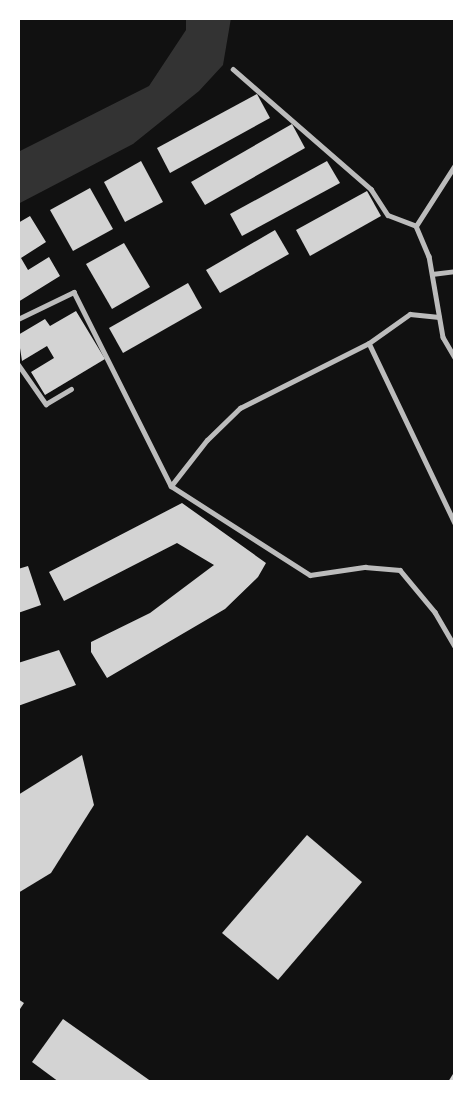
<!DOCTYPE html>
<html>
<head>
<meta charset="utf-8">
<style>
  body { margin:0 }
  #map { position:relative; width:473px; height:1100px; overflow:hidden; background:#111; font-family:"DejaVu Sans",sans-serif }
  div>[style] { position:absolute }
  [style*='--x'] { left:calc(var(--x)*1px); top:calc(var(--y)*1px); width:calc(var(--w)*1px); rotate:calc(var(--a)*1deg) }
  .water>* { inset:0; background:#333 }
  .building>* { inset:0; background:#d3d3d3 }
  .service>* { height:4.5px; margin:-2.25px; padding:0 2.25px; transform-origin:2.25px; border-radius:2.25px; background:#bcbcbc }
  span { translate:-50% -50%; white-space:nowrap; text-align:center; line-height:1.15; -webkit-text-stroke:5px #fff; paint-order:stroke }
  .frame { position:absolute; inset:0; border:20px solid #fff; pointer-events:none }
</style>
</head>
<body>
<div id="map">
  <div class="water">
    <div style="clip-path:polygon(186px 18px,231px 18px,223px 65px,199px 91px,133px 144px,18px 204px,18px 152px,149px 86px,186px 30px)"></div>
  </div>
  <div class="building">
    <div style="clip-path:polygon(257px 94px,270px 118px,170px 173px,157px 148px)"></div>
    <div style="clip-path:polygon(292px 124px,305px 148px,205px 205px,191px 182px)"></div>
    <div style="clip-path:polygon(141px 161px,163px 202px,125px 222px,104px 182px)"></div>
    <div style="clip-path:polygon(327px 161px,340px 183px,242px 236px,230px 214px)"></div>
    <div style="clip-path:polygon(90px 188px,113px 229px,73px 251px,50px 210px)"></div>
    <div style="clip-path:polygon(367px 191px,381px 216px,310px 256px,296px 230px)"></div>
    <div style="clip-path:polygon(30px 216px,46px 242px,21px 258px,28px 270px,49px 257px,60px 276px,18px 302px,18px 223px)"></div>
    <div style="clip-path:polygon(275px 230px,289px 254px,220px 293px,206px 270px)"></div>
    <div style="clip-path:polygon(124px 243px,150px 287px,112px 309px,86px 264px)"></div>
    <div style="clip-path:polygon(188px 283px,202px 308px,123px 353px,109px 328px)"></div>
    <div style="clip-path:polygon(76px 311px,105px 359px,45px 395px,31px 372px,54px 358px,47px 346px,22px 361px,18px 335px,45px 319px,50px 326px)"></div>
    <div style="clip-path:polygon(182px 503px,266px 563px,258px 577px,225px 609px,107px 678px,91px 652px,91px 642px,150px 613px,214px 565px,177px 543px,64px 601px,49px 572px)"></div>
    <div style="clip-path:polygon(28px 566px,41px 605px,18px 613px,18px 569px)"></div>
    <div style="clip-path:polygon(59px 650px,76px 685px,18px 706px,18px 663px)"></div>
    <div style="clip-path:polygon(82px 755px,94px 805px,51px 873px,18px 893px,18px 795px)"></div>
    <div style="clip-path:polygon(307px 835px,362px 882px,278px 980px,222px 933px)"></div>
    <div style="clip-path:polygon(18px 999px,24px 1003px,18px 1012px)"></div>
    <div style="clip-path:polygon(63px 1019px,152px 1082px,59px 1082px,32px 1062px)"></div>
    <div style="clip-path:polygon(453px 1074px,455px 1082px,448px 1082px)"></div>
  </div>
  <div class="service">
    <div style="--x:233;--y:69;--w:183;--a:41"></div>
    <div style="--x:371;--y:189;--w:31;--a:57"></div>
    <div style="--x:388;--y:215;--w:30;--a:21"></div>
    <div style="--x:416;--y:226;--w:33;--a:67"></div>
    <div style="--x:429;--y:256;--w:82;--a:80.2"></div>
    <div style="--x:443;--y:337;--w:24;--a:60"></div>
    <div style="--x:416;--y:226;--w:72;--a:-57.4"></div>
    <div style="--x:432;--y:274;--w:23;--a:-7"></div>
    <div style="--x:18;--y:319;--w:62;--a:-25.7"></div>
    <div style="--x:74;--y:292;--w:217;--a:63.4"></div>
    <div style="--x:171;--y:486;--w:165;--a:32.6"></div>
    <div style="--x:310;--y:575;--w:56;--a:-8.3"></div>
    <div style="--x:365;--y:567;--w:35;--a:5"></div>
    <div style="--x:400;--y:570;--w:55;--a:50.2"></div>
    <div style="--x:435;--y:612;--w:39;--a:60"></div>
    <div style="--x:369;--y:343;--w:199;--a:64.5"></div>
    <div style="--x:18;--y:364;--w:49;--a:55"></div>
    <div style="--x:46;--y:404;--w:29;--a:-31"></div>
    <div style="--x:171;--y:486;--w:58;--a:-52"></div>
    <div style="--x:207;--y:440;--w:46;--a:-44.1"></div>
    <div style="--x:240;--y:408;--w:144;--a:-26.7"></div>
    <div style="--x:369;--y:343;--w:50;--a:-35.3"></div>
    <div style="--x:410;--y:314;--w:29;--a:6"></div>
  </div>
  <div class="frame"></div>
</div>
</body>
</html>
